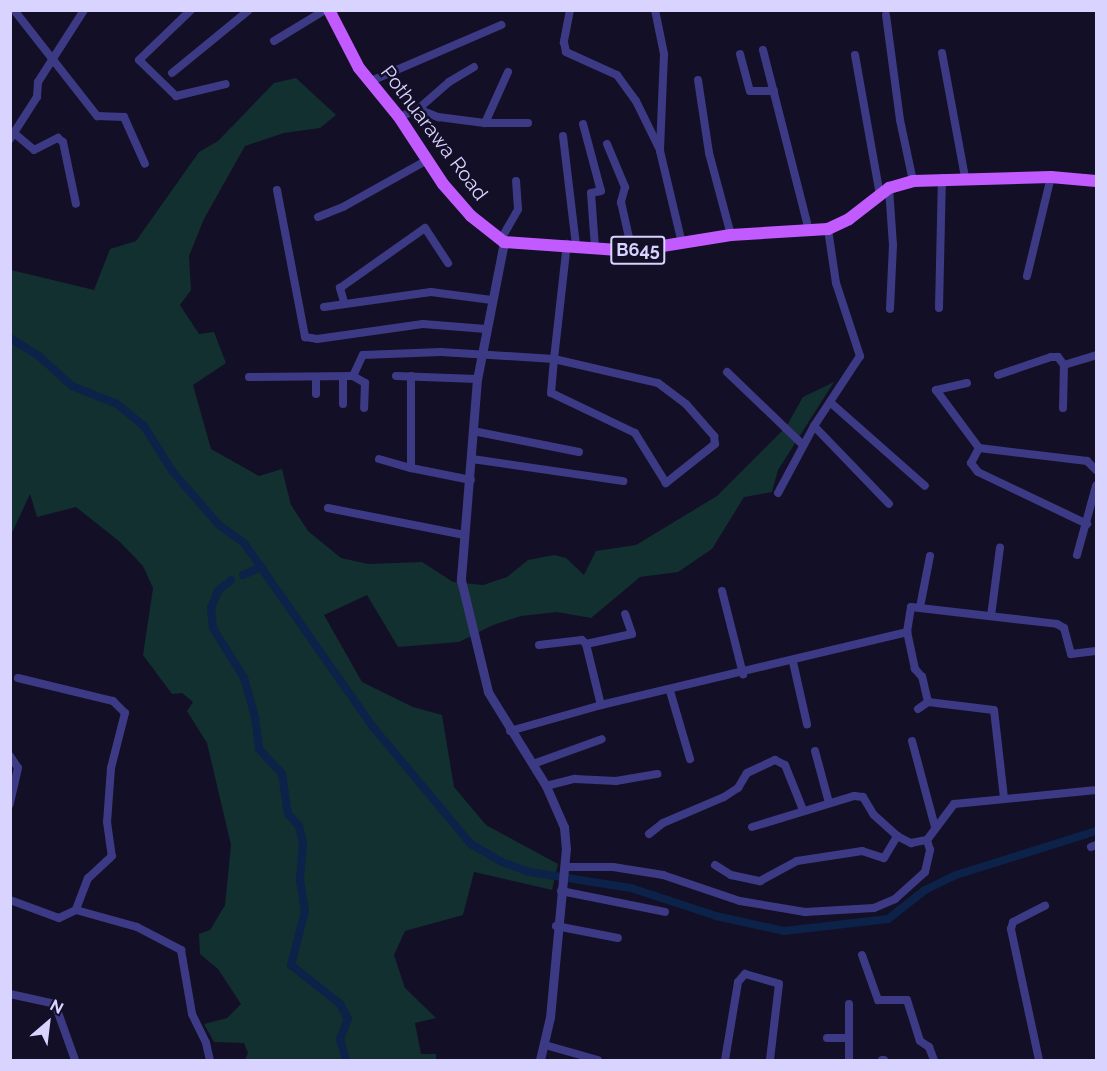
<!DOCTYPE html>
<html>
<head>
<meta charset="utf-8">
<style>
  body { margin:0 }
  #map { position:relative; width:1107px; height:1071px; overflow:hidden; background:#130f26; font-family:Raleway,sans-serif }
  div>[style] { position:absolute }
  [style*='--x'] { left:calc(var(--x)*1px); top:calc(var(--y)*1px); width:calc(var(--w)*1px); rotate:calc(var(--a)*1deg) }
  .green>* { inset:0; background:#12302f }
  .canal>* { height:8px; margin:-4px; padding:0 4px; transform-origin:4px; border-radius:4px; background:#0c2248 }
  .minor>* { height:8px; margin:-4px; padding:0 4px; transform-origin:4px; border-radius:4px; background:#3d3a85 }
  .tertiary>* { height:9px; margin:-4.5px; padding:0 4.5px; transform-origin:4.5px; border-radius:4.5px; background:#3d3a85 }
  .primary>* { height:12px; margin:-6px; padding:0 6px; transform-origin:6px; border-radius:6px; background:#c25bff }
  span { translate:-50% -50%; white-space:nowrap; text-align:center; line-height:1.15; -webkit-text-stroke:5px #130f26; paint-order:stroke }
  .shield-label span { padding:2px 4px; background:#130f26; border:2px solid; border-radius:4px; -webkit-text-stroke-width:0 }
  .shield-label { font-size:18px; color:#d9d4ff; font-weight:700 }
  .street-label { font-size:20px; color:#d9d4ff }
  .frame { position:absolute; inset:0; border:12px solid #d9d4ff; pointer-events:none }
  .north { position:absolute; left:18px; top:993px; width:60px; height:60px; -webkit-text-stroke:4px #130f26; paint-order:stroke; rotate:28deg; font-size:16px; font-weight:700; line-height:24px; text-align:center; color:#d9d4ff }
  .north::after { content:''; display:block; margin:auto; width:21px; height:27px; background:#d9d4ff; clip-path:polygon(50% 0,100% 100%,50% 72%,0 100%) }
</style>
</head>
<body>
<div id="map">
  <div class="green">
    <div style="clip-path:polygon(296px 78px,336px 115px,320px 128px,284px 133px,245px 146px,204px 219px,189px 256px,191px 290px,180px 305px,199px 334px,214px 332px,226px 363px,193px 385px,211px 449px,259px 476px,282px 469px,291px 505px,308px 531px,341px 558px,368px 564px,422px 562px,453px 582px,483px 585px,507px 577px,528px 560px,554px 555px,566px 558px,584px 575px,596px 551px,636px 545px,717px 496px,786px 427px,803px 397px,834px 382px,778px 470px,772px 492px,744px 497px,712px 549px,678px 572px,640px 577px,591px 618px,557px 612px,521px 616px,493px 625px,459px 642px,398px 647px,367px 595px,324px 615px,362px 682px,413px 707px,442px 715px,454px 787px,486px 825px,558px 864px,552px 890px,474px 872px,463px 915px,405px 931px,394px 955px,405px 988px,436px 1018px,415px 1023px,421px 1054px,436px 1054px,436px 1060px,245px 1060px,248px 1053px,244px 1043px,214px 1042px,204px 1024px,227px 1018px,241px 1004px,218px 969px,200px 954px,199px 934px,210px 930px,225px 905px,231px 845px,207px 743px,187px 711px,193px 702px,182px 693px,172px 694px,143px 655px,153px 588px,143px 566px,120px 542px,76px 507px,37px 517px,30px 494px,11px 535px,11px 270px,94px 290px,110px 249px,136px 241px,199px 152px,218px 141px,274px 83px)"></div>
  </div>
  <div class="canal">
    <div style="--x:10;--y:338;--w:36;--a:32"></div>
    <div style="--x:40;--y:357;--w:43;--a:42.2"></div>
    <div style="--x:72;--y:386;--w:48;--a:21.8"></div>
    <div style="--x:117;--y:404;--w:35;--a:39"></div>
    <div style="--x:144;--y:426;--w:54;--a:57.8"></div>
    <div style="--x:173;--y:472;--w:72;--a:49"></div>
    <div style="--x:220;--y:526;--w:29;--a:35"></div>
    <div style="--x:244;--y:543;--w:225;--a:55"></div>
    <div style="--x:373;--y:727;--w:153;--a:50.1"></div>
    <div style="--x:471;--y:844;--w:36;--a:30"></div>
    <div style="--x:502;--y:862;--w:30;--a:20"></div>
    <div style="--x:530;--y:872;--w:102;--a:9"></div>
    <div style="--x:631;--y:888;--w:89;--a:18.2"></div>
    <div style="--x:716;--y:916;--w:70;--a:12.4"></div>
    <div style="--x:784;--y:931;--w:105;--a:-6.6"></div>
    <div style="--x:888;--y:919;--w:47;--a:-38.1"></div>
    <div style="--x:925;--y:890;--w:34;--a:-26"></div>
    <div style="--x:956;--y:875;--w:147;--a:-17.4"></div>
    <div style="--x:243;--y:575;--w:20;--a:-24"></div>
    <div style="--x:231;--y:580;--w:17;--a:140"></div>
    <div style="--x:218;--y:591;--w:18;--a:112"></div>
    <div style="--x:211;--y:608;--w:20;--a:84"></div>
    <div style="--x:213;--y:628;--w:59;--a:58.2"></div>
    <div style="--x:244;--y:678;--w:41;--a:74.2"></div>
    <div style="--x:255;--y:717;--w:32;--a:83"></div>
    <div style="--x:259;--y:749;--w:34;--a:47"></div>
    <div style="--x:282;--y:774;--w:40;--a:81.5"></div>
    <div style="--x:288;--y:814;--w:16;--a:47"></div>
    <div style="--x:299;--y:826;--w:18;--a:77"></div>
    <div style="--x:303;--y:844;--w:36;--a:95"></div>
    <div style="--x:300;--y:880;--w:31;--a:81"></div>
    <div style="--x:305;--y:911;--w:56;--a:104.5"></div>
    <div style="--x:291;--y:965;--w:63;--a:38.5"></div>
    <div style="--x:340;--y:1004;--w:17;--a:62"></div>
    <div style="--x:348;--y:1019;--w:22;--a:112"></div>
    <div style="--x:340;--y:1039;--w:22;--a:74"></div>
  </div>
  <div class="minor">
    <div style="--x:14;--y:10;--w:135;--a:51.9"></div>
    <div style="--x:97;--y:116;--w:27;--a:2"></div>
    <div style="--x:124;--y:117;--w:51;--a:65.9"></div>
    <div style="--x:191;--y:10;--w:72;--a:136.1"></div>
    <div style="--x:139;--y:60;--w:52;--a:44.2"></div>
    <div style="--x:176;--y:96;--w:51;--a:-13.5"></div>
    <div style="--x:570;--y:10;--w:33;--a:101"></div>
    <div style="--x:564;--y:42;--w:10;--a:79"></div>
    <div style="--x:566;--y:52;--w:56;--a:24.3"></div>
    <div style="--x:617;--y:75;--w:32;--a:54"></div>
    <div style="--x:636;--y:101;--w:52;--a:63.9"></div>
    <div style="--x:655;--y:10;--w:45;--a:78.4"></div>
    <div style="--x:664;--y:54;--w:97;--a:92.4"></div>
    <div style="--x:660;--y:151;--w:95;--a:76.6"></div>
    <div style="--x:886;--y:15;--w:106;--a:82.4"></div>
    <div style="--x:900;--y:120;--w:62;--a:78"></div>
    <div style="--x:274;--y:41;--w:60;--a:-31.3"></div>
    <div style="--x:763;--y:50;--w:186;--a:75.7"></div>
    <div style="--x:942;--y:53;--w:126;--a:79.5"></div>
    <div style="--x:740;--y:54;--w:38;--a:75"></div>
    <div style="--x:750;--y:91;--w:24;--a:0"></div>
    <div style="--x:855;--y:55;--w:142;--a:79.9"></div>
    <div style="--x:172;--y:73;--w:99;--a:-39.3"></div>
    <div style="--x:698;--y:80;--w:74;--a:81.4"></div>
    <div style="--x:709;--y:153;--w:85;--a:75"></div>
    <div style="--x:371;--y:81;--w:142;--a:-23.3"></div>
    <div style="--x:418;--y:109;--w:22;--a:22"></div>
    <div style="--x:438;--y:117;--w:47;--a:7.3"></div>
    <div style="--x:485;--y:123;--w:43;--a:0"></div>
    <div style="--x:399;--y:117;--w:19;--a:-21"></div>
    <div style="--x:417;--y:110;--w:43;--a:-41.2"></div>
    <div style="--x:449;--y:82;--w:29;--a:-31"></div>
    <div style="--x:485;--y:123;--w:56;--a:-65.7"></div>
    <div style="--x:583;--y:124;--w:69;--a:75"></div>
    <div style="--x:601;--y:191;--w:10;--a:169"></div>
    <div style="--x:591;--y:193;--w:54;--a:85.8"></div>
    <div style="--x:14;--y:133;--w:26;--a:40"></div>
    <div style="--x:34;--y:150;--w:27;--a:-27"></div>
    <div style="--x:58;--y:138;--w:6;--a:39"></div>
    <div style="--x:63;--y:142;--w:63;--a:78.2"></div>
    <div style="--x:563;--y:136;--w:110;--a:83.2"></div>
    <div style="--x:10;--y:139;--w:50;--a:-57.3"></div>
    <div style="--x:37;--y:97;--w:15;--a:-86"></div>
    <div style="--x:38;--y:82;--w:85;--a:-57.4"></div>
    <div style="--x:607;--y:144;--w:47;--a:67.3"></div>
    <div style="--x:625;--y:187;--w:16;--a:105"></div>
    <div style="--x:621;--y:202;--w:50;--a:77.3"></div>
    <div style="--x:889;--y:188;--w:57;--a:86"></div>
    <div style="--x:893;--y:245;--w:64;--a:92.7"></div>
    <div style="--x:277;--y:190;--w:150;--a:79.2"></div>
    <div style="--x:305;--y:337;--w:12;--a:9"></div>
    <div style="--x:317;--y:339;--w:107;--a:-8.1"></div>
    <div style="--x:423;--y:324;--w:63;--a:4.5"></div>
    <div style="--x:318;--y:217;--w:27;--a:-22"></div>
    <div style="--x:343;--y:207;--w:96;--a:-29.2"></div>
    <div style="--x:828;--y:229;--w:55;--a:81.6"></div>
    <div style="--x:836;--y:283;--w:77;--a:71.8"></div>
    <div style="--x:860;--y:356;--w:84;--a:123.3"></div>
    <div style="--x:814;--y:426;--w:108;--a:46.1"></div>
    <div style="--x:501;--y:239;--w:34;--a:-60"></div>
    <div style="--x:518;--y:209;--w:28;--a:-94"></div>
    <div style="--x:1027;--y:276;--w:102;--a:-76.4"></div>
    <div style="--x:344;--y:302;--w:15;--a:-106"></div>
    <div style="--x:340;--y:288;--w:104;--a:-35.2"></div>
    <div style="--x:425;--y:228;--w:42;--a:56.7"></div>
    <div style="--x:324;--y:307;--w:108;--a:-8"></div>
    <div style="--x:431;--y:292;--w:61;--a:7.6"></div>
    <div style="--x:939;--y:308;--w:130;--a:-88.7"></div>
    <div style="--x:727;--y:372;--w:103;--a:43.8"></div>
    <div style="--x:998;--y:375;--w:56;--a:-18.8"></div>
    <div style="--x:1051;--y:357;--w:7;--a:0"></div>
    <div style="--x:1058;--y:357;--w:10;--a:53"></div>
    <div style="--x:1064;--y:365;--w:34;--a:-17"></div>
    <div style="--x:353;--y:376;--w:14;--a:30"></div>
    <div style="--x:365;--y:383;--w:25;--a:92"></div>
    <div style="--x:396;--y:376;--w:81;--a:2.1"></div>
    <div style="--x:411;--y:376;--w:92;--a:90"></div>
    <div style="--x:411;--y:468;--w:61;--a:11.3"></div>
    <div style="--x:249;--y:377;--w:104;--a:-0.6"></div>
    <div style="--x:353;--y:376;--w:23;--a:-65"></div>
    <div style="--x:363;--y:355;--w:78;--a:-2.2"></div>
    <div style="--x:441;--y:352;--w:113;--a:3.5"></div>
    <div style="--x:554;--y:359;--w:107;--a:13"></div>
    <div style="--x:658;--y:383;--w:35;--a:37"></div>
    <div style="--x:686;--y:404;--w:43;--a:48.8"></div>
    <div style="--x:714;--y:436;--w:8;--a:83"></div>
    <div style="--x:715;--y:444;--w:63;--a:141.5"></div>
    <div style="--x:666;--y:483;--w:59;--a:-121.8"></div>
    <div style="--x:635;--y:433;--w:93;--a:-154.5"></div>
    <div style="--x:551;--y:393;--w:34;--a:-85"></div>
    <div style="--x:554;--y:359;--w:116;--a:-83.6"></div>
    <div style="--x:316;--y:377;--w:17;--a:90"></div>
    <div style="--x:343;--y:377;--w:27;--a:90"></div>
    <div style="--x:967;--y:383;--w:32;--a:167"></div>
    <div style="--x:936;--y:390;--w:72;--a:53.4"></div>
    <div style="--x:979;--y:448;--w:109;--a:6.9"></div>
    <div style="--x:1087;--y:461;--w:13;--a:45"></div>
    <div style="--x:831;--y:403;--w:125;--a:41.4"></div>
    <div style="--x:1063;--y:408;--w:43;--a:-88.7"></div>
    <div style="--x:473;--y:431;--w:108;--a:11.2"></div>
    <div style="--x:979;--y:448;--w:17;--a:118"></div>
    <div style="--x:971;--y:463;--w:11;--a:52"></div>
    <div style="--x:978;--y:472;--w:121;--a:25.5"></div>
    <div style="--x:379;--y:459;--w:33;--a:16"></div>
    <div style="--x:472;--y:459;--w:153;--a:8.3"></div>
    <div style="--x:778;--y:493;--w:76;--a:-61.8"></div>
    <div style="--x:328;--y:508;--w:139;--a:11.2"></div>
    <div style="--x:1077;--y:555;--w:72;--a:-74.6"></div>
    <div style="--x:722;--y:591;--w:86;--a:75.8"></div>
    <div style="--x:920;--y:607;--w:52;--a:-78.9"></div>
    <div style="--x:991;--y:616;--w:69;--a:-82.5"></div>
    <div style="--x:586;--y:644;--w:47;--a:-12.3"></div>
    <div style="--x:632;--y:634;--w:21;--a:-109"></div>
    <div style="--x:539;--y:645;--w:43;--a:-6.6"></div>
    <div style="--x:582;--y:640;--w:6;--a:45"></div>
    <div style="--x:586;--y:644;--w:63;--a:76.2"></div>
    <div style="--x:793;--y:662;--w:64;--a:77.3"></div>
    <div style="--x:18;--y:678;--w:98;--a:13.6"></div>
    <div style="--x:113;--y:701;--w:17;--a:45"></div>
    <div style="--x:125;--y:713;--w:57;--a:104.3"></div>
    <div style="--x:111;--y:768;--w:54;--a:94.2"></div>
    <div style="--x:107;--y:822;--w:34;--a:82"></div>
    <div style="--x:112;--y:856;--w:33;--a:137"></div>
    <div style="--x:88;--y:878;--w:34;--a:111"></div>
    <div style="--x:670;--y:691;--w:71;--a:73.6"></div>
    <div style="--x:928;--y:702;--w:66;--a:6.9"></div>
    <div style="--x:994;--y:710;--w:89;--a:83.5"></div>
    <div style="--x:918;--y:709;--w:12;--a:-35"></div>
    <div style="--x:928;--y:702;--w:26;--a:-103"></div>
    <div style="--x:922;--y:677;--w:11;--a:-131"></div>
    <div style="--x:915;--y:669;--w:38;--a:-102"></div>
    <div style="--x:907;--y:632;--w:25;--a:-81"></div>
    <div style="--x:911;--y:607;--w:147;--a:6.6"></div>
    <div style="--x:1057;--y:624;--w:8;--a:30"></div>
    <div style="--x:1064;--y:628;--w:27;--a:75"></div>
    <div style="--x:1071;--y:654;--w:25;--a:-7"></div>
    <div style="--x:510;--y:731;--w:95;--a:-15.9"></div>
    <div style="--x:601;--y:705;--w:315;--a:-13.4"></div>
    <div style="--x:912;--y:741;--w:89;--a:75"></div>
    <div style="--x:815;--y:751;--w:54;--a:74.9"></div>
    <div style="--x:10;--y:756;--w:14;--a:56"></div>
    <div style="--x:18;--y:768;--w:37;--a:103"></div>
    <div style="--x:533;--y:764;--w:73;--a:-19.9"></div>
    <div style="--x:546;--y:786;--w:30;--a:-14"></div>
    <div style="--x:575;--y:779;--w:41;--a:2.8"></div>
    <div style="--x:616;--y:781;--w:42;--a:-9.7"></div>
    <div style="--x:752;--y:827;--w:107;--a:-16.9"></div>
    <div style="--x:854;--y:796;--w:9;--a:6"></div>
    <div style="--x:863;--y:797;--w:21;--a:59"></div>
    <div style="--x:874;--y:815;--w:31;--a:42"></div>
    <div style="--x:897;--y:836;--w:16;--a:27"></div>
    <div style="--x:911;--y:843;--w:16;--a:-11"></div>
    <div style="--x:649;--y:834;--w:18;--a:-38"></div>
    <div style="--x:663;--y:823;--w:66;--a:-23.1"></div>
    <div style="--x:724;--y:797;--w:17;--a:-33"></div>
    <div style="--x:738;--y:788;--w:17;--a:-59"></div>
    <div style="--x:747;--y:773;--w:31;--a:-25"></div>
    <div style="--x:775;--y:760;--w:11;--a:27"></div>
    <div style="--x:785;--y:765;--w:48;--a:68.2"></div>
    <div style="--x:1091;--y:847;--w:5;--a:-22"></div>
    <div style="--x:715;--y:865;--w:19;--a:32"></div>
    <div style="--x:731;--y:875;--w:30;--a:12"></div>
    <div style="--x:760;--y:881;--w:42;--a:-28.4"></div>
    <div style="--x:797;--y:861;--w:66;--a:-8.7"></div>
    <div style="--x:862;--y:851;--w:23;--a:18"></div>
    <div style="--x:884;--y:858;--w:26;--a:-59"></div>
    <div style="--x:565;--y:867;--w:48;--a:0"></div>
    <div style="--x:613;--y:867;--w:51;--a:9.1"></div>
    <div style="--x:663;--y:875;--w:81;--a:18.7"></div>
    <div style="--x:740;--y:901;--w:66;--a:9.6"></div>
    <div style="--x:805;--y:912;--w:69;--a:-3.3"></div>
    <div style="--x:874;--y:908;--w:23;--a:-23"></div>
    <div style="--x:895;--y:899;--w:40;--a:-42"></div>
    <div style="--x:925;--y:872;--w:23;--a:-77"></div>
    <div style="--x:930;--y:850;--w:10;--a:-107"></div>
    <div style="--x:927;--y:840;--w:45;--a:-53.1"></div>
    <div style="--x:954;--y:804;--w:143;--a:-5.6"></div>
    <div style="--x:561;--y:891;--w:106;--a:11.4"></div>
    <div style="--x:10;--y:900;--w:52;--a:20.2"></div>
    <div style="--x:59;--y:918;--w:19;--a:-25"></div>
    <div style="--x:76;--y:910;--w:63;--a:15.6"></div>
    <div style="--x:137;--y:927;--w:50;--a:27.6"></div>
    <div style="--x:181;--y:950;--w:65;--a:80.2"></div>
    <div style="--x:192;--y:1014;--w:32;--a:64"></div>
    <div style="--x:206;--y:1043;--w:17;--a:77"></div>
    <div style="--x:556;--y:926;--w:63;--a:11"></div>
    <div style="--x:862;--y:955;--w:48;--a:70.4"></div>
    <div style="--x:878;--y:1000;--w:29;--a:0"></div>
    <div style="--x:907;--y:1000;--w:43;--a:72.4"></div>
    <div style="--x:920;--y:1041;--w:11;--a:34"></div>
    <div style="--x:929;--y:1047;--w:14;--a:69"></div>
    <div style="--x:10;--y:994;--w:46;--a:12.5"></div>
    <div style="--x:55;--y:1004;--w:59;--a:70.3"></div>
    <div style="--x:849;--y:1004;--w:56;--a:90"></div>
    <div style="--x:827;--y:1038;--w:22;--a:0"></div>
    <div style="--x:545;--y:1045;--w:55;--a:15.8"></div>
    <div style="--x:725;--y:1060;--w:79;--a:-80.5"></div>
    <div style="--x:738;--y:982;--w:11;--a:-49"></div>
    <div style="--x:745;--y:974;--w:35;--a:16"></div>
    <div style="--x:779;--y:984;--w:77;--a:96.8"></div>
    <div style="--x:882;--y:1060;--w:2;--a:0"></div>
    <div style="--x:1039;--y:1060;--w:134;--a:-102.1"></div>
    <div style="--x:1011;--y:929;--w:7;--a:-74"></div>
    <div style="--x:1013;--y:922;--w:36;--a:-27"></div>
  </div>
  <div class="tertiary">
    <div style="--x:504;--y:242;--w:140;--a:101.1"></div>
    <div style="--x:477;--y:379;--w:202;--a:94.6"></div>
    <div style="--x:461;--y:580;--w:115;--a:76.4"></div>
    <div style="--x:488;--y:692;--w:110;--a:58.3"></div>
    <div style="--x:546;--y:786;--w:45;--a:66.3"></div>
    <div style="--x:564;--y:827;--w:21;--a:85"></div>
    <div style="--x:566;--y:848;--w:170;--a:95.4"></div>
    <div style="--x:550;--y:1017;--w:44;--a:103.1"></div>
  </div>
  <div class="primary">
    <div style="--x:329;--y:10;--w:65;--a:62.7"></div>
    <div style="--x:359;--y:68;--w:63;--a:50.8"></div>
    <div style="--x:399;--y:117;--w:80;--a:56.7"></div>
    <div style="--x:443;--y:184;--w:43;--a:48.8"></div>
    <div style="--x:471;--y:216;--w:42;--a:38.2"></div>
    <div style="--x:504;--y:242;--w:128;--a:4"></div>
    <div style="--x:632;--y:251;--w:100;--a:-9.2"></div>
    <div style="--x:731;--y:235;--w:97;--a:-3.5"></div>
    <div style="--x:828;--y:229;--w:23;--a:-25"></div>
    <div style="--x:849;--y:219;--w:51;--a:-37.8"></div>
    <div style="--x:889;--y:188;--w:25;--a:-16"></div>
    <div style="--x:913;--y:181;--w:138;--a:-1.7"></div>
    <div style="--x:1051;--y:177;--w:45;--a:5.1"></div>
  </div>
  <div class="shield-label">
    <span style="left:638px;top:250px">B645</span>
  </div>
  <div class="street-label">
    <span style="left:434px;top:133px;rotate:53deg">Pothuarawa Road</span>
  </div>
  <div class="frame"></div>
  <div class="north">N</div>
</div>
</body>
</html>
